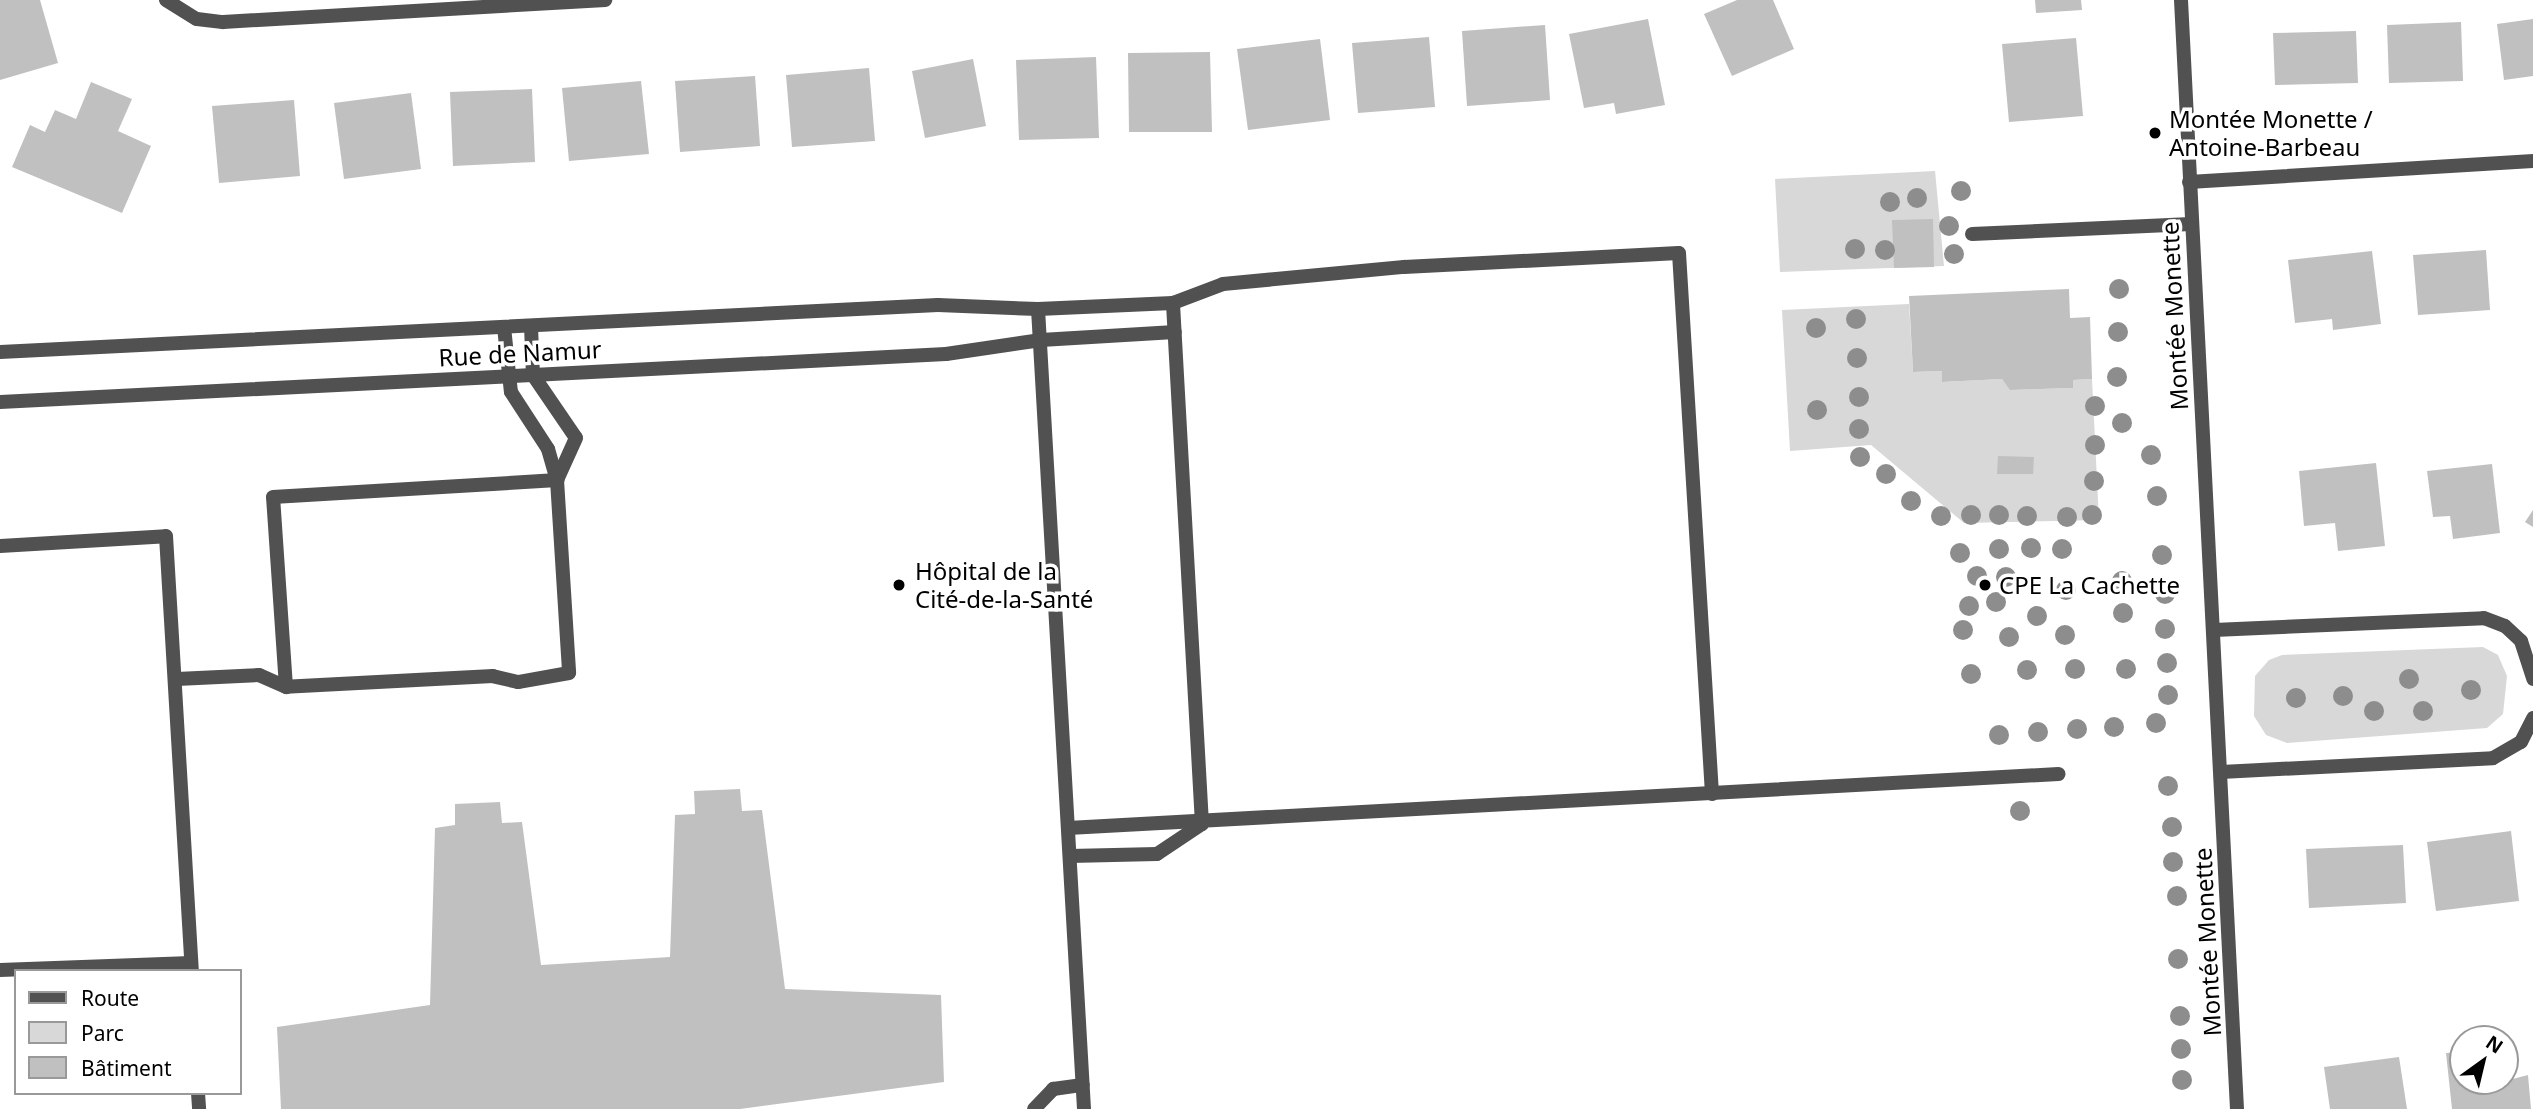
<!DOCTYPE html>
<html>
<head>
<meta charset="utf-8">
<style>
  body { margin:0 }
  #map { position:relative; width:2533px; height:1109px; overflow:hidden; background:#fff; font-family:"Noto Sans",sans-serif }
  div>[style] { position:absolute }
  [style*='--x'] { left:calc(var(--x)*1px); top:calc(var(--y)*1px); width:calc(var(--w)*1px); rotate:calc(var(--a)*1deg) }
  .green>* { inset:0; background:#d8d8d8 }
  .building>* { inset:0; background:#c0c0c0 }
  .lane>* { height:14px; margin:-7px; padding:0 7px; transform-origin:7px; border-radius:7px; background:#515151 }
  .street>* { height:14px; margin:-7px; padding:0 7px; transform-origin:7px; border-radius:7px; background:#515151 }
  .trees>* { width:20px; height:20px; margin:-10px; border-radius:50%; background:#8d8d8d }
  .dots>* { width:19px; height:19px; translate:-50% -50%; box-sizing:border-box; border:4px solid #fff; border-radius:50% }
  span { translate:-50% -50%; white-space:nowrap; text-align:center; line-height:1.15; -webkit-text-stroke:7px #fff; paint-order:stroke }
  .poi-label { font-size:24px; color:#000 }
  .left { translate:0 -50%; text-align:left }
  .street-label { font-size:24px; color:#000 }
  .legend { position:absolute; left:14px; top:969px; width:228px; height:126px; box-sizing:border-box; background:#fff; border:2px solid #999; margin:0; padding:9px 12px; list-style:none; font-size:21px; color:#000 }
  .legend li { display:flex; align-items:center; gap:14px; height:35px }
  .legend b { width:35px; border:2px solid #999 }
  .north { position:absolute; left:2449px; top:1025px; width:70px; height:70px; box-sizing:border-box; background:#fff; border:2px solid #999; border-radius:50%; rotate:34deg; font-size:19px; font-weight:700; line-height:28px; text-align:center; color:#000 }
  .north::after { content:''; display:block; margin:auto; width:24px; height:32px; background:#000; clip-path:polygon(50% 0,100% 100%,50% 72%,0 100%) }
</style>
</head>
<body>
<div id="map">
  <div class="green">
    <div style="clip-path:polygon(1935px 171px,1944px 266px,1780px 272px,1775px 179px)"></div>
    <div style="clip-path:polygon(1909px 304px,1913px 372px,1942px 371px,1942px 382px,2002px 379px,2011px 390px,2073px 388px,2073px 380px,2092px 379px,2099px 520px,1964px 523px,1871px 445px,1790px 451px,1782px 310px)"></div>
    <div style="clip-path:polygon(2483px 647px,2498px 655px,2507px 676px,2503px 714px,2487px 728px,2287px 743px,2266px 735px,2254px 716px,2255px 676px,2269px 660px,2282px 655px)"></div>
  </div>
  <div class="building">
    <div style="clip-path:polygon(0 0,40px 0,58px 63px,0 80px)"></div>
    <div style="clip-path:polygon(1737px 0,1773px 0,1794px 49px,1732px 76px,1704px 14px)"></div>
    <div style="clip-path:polygon(2035px 0,2081px 0,2082px 10px,2036px 13px)"></div>
    <div style="clip-path:polygon(1648px 19px,1665px 105px,1616px 114px,1614px 103px,1584px 108px,1569px 34px)"></div>
    <div style="clip-path:polygon(2533px 19px,2533px 76px,2504px 80px,2497px 24px)"></div>
    <div style="clip-path:polygon(2461px 22px,2463px 81px,2389px 83px,2387px 25px)"></div>
    <div style="clip-path:polygon(1545px 25px,1550px 100px,1467px 106px,1462px 31px)"></div>
    <div style="clip-path:polygon(2356px 31px,2358px 83px,2275px 85px,2273px 33px)"></div>
    <div style="clip-path:polygon(1429px 37px,1435px 107px,1358px 113px,1352px 43px)"></div>
    <div style="clip-path:polygon(2076px 38px,2083px 116px,2009px 122px,2002px 44px)"></div>
    <div style="clip-path:polygon(1320px 39px,1330px 120px,1248px 130px,1237px 49px)"></div>
    <div style="clip-path:polygon(1210px 52px,1212px 132px,1129px 132px,1128px 53px)"></div>
    <div style="clip-path:polygon(1096px 57px,1099px 138px,1019px 140px,1016px 60px)"></div>
    <div style="clip-path:polygon(973px 59px,986px 126px,925px 138px,912px 71px)"></div>
    <div style="clip-path:polygon(869px 68px,875px 141px,792px 147px,786px 75px)"></div>
    <div style="clip-path:polygon(755px 76px,760px 146px,680px 152px,675px 81px)"></div>
    <div style="clip-path:polygon(641px 81px,649px 154px,569px 161px,562px 88px)"></div>
    <div style="clip-path:polygon(91px 82px,132px 99px,118px 131px,151px 146px,122px 213px,12px 167px,30px 125px,45px 132px,55px 110px,76px 119px)"></div>
    <div style="clip-path:polygon(532px 89px,535px 162px,453px 166px,450px 92px)"></div>
    <div style="clip-path:polygon(411px 93px,421px 169px,344px 179px,334px 103px)"></div>
    <div style="clip-path:polygon(294px 100px,300px 176px,219px 183px,212px 106px)"></div>
    <div style="clip-path:polygon(1933px 219px,1934px 267px,1894px 268px,1892px 220px)"></div>
    <div style="clip-path:polygon(2486px 250px,2490px 310px,2418px 315px,2413px 255px)"></div>
    <div style="clip-path:polygon(2372px 251px,2381px 324px,2333px 330px,2332px 319px,2295px 323px,2288px 260px)"></div>
    <div style="clip-path:polygon(2069px 289px,2070px 318px,2090px 317px,2092px 379px,2073px 380px,2073px 388px,2010px 390px,2002px 379px,1942px 382px,1942px 371px,1913px 372px,1909px 296px)"></div>
    <div style="clip-path:polygon(1998px 456px,2034px 457px,2033px 474px,1997px 474px)"></div>
    <div style="clip-path:polygon(2376px 463px,2385px 546px,2338px 551px,2335px 523px,2304px 526px,2299px 471px)"></div>
    <div style="clip-path:polygon(2492px 464px,2500px 533px,2453px 539px,2450px 516px,2433px 517px,2427px 471px)"></div>
    <div style="clip-path:polygon(2533px 510px,2533px 527px,2525px 522px)"></div>
    <div style="clip-path:polygon(740px 789px,742px 811px,762px 810px,785px 989px,941px 995px,944px 1082px,740px 1109px,281px 1109px,277px 1027px,430px 1005px,435px 828px,455px 825px,455px 804px,500px 802px,502px 823px,522px 822px,541px 965px,670px 957px,675px 815px,695px 814px,694px 791px)"></div>
    <div style="clip-path:polygon(2511px 831px,2519px 901px,2436px 911px,2427px 842px)"></div>
    <div style="clip-path:polygon(2403px 845px,2406px 903px,2309px 908px,2306px 849px)"></div>
    <div style="clip-path:polygon(2463px 1052px,2463px 1081px,2505px 1081px,2528px 1075px,2531px 1109px,2452px 1109px,2446px 1053px)"></div>
    <div style="clip-path:polygon(2399px 1057px,2407px 1109px,2330px 1109px,2324px 1067px)"></div>
  </div>
  <div class="lane">
    <div style="--x:1972;--y:234;--w:219;--a:-2.6"></div>
    <div style="--x:531;--y:326;--w:49;--a:87.7"></div>
    <div style="--x:533;--y:375;--w:76;--a:55.7"></div>
    <div style="--x:576;--y:438;--w:46;--a:114.3"></div>
    <div style="--x:504;--y:327;--w:65;--a:83.9"></div>
    <div style="--x:511;--y:392;--w:68;--a:57"></div>
    <div style="--x:548;--y:449;--w:32;--a:74"></div>
    <div style="--x:557;--y:480;--w:193;--a:86.4"></div>
    <div style="--x:569;--y:673;--w:52;--a:170"></div>
    <div style="--x:518;--y:682;--w:26;--a:-167"></div>
    <div style="--x:493;--y:676;--w:207;--a:177"></div>
    <div style="--x:286;--y:687;--w:190;--a:-93.9"></div>
    <div style="--x:273;--y:497;--w:285;--a:-3.4"></div>
    <div style="--x:1041;--y:340;--w:134;--a:-3.4"></div>
    <div style="--x:0;--y:546;--w:166;--a:-3.4"></div>
    <div style="--x:166;--y:536;--w:436;--a:86.6"></div>
    <div style="--x:177;--y:679;--w:82;--a:-2.8"></div>
    <div style="--x:259;--y:675;--w:30;--a:24"></div>
    <div style="--x:1202;--y:824;--w:522;--a:-93.19"></div>
    <div style="--x:1173;--y:303;--w:53;--a:-20.8"></div>
    <div style="--x:1223;--y:284;--w:182;--a:-5.4"></div>
    <div style="--x:1404;--y:267;--w:275;--a:-2.9"></div>
    <div style="--x:1679;--y:253;--w:542;--a:86.51"></div>
    <div style="--x:1068;--y:828;--w:992;--a:-3.12"></div>
    <div style="--x:1070;--y:856;--w:87;--a:-1.3"></div>
    <div style="--x:1157;--y:854;--w:54;--a:-33.7"></div>
    <div style="--x:0;--y:970;--w:191;--a:-2.1"></div>
    <div style="--x:198;--y:1093;--w:16;--a:86"></div>
    <div style="--x:1034;--y:1109;--w:28;--a:-46"></div>
    <div style="--x:1053;--y:1089;--w:30;--a:-8"></div>
    <div style="--x:1084;--y:1109;--w:801;--a:-93.29"></div>
    <div style="--x:1038;--y:309;--w:135;--a:-2.5"></div>
  </div>
  <div class="street">
    <div style="--x:166;--y:0;--w:36;--a:32"></div>
    <div style="--x:197;--y:19;--w:26;--a:7"></div>
    <div style="--x:223;--y:22;--w:383;--a:-3.3"></div>
    <div style="--x:2181;--y:0;--w:1110;--a:87.11"></div>
    <div style="--x:2189;--y:182;--w:345;--a:-3.5"></div>
    <div style="--x:0;--y:352;--w:939;--a:-2.87"></div>
    <div style="--x:938;--y:305;--w:100;--a:2.3"></div>
    <div style="--x:0;--y:402;--w:947;--a:-2.9"></div>
    <div style="--x:946;--y:354;--w:96;--a:-8.4"></div>
    <div style="--x:2214;--y:630;--w:270;--a:-2.5"></div>
    <div style="--x:2484;--y:618;--w:22;--a:21"></div>
    <div style="--x:2505;--y:626;--w:22;--a:43"></div>
    <div style="--x:2521;--y:641;--w:40;--a:72"></div>
    <div style="--x:2221;--y:772;--w:272;--a:-2.9"></div>
    <div style="--x:2493;--y:758;--w:32;--a:-30"></div>
    <div style="--x:2521;--y:742;--w:27;--a:-63"></div>
  </div>
  <div class="trees">
    <div style="left:1961px;top:191px"></div>
    <div style="left:1917px;top:198px"></div>
    <div style="left:1890px;top:202px"></div>
    <div style="left:1949px;top:226px"></div>
    <div style="left:1855px;top:249px"></div>
    <div style="left:1885px;top:250px"></div>
    <div style="left:1954px;top:254px"></div>
    <div style="left:2119px;top:289px"></div>
    <div style="left:1856px;top:319px"></div>
    <div style="left:1816px;top:328px"></div>
    <div style="left:2118px;top:332px"></div>
    <div style="left:1857px;top:358px"></div>
    <div style="left:2117px;top:377px"></div>
    <div style="left:1859px;top:397px"></div>
    <div style="left:2095px;top:406px"></div>
    <div style="left:1817px;top:410px"></div>
    <div style="left:2122px;top:423px"></div>
    <div style="left:1859px;top:429px"></div>
    <div style="left:2095px;top:445px"></div>
    <div style="left:2151px;top:455px"></div>
    <div style="left:1860px;top:457px"></div>
    <div style="left:1886px;top:474px"></div>
    <div style="left:2094px;top:481px"></div>
    <div style="left:2157px;top:496px"></div>
    <div style="left:1911px;top:501px"></div>
    <div style="left:1971px;top:515px"></div>
    <div style="left:1999px;top:515px"></div>
    <div style="left:2092px;top:515px"></div>
    <div style="left:1941px;top:516px"></div>
    <div style="left:2027px;top:516px"></div>
    <div style="left:2067px;top:517px"></div>
    <div style="left:2031px;top:548px"></div>
    <div style="left:1999px;top:549px"></div>
    <div style="left:2062px;top:549px"></div>
    <div style="left:1960px;top:553px"></div>
    <div style="left:2162px;top:555px"></div>
    <div style="left:1977px;top:576px"></div>
    <div style="left:2006px;top:577px"></div>
    <div style="left:2122px;top:581px"></div>
    <div style="left:2066px;top:590px"></div>
    <div style="left:2165px;top:594px"></div>
    <div style="left:1996px;top:602px"></div>
    <div style="left:1969px;top:606px"></div>
    <div style="left:2123px;top:613px"></div>
    <div style="left:2037px;top:616px"></div>
    <div style="left:2165px;top:629px"></div>
    <div style="left:1963px;top:630px"></div>
    <div style="left:2065px;top:635px"></div>
    <div style="left:2009px;top:637px"></div>
    <div style="left:2167px;top:663px"></div>
    <div style="left:2075px;top:669px"></div>
    <div style="left:2126px;top:669px"></div>
    <div style="left:2027px;top:670px"></div>
    <div style="left:1971px;top:674px"></div>
    <div style="left:2409px;top:679px"></div>
    <div style="left:2471px;top:690px"></div>
    <div style="left:2168px;top:695px"></div>
    <div style="left:2343px;top:696px"></div>
    <div style="left:2296px;top:698px"></div>
    <div style="left:2374px;top:711px"></div>
    <div style="left:2423px;top:711px"></div>
    <div style="left:2156px;top:723px"></div>
    <div style="left:2114px;top:727px"></div>
    <div style="left:2077px;top:729px"></div>
    <div style="left:2038px;top:732px"></div>
    <div style="left:1999px;top:735px"></div>
    <div style="left:2168px;top:786px"></div>
    <div style="left:2020px;top:811px"></div>
    <div style="left:2172px;top:827px"></div>
    <div style="left:2173px;top:862px"></div>
    <div style="left:2177px;top:896px"></div>
    <div style="left:2178px;top:959px"></div>
    <div style="left:2180px;top:1016px"></div>
    <div style="left:2181px;top:1049px"></div>
    <div style="left:2182px;top:1080px"></div>
  </div>
  <div class="dots">
    <div style="left:2155px;top:133px;background:#000"></div>
    <div style="left:899px;top:585px;background:#000"></div>
    <div style="left:1985px;top:585px;background:#000"></div>
  </div>
  <div class="poi-label">
    <span class="left" style="left:2169px;top:133px">Montée Monette /<br>Antoine-Barbeau</span>
    <span class="left" style="left:915px;top:585px">Hôpital de la<br>Cité-de-la-Santé</span>
    <span class="left" style="left:1999px;top:585px">CPE La Cachette</span>
  </div>
  <div class="street-label">
    <span style="left:2174px;top:316px;rotate:-93deg">Montée Monette</span>
    <span style="left:520px;top:353px;rotate:-3deg">Rue de Namur</span>
    <span style="left:2207px;top:942px;rotate:-93deg">Montée Monette</span>
  </div>
  <ul class="legend">
  <li><b style="height:9px;background:#515151"></b>Route</li>
  <li><b style="height:19px;background:#d8d8d8"></b>Parc</li>
  <li><b style="height:19px;background:#c0c0c0"></b>Bâtiment</li>
  </ul>
  <div class="north">N</div>
</div>
</body>
</html>
